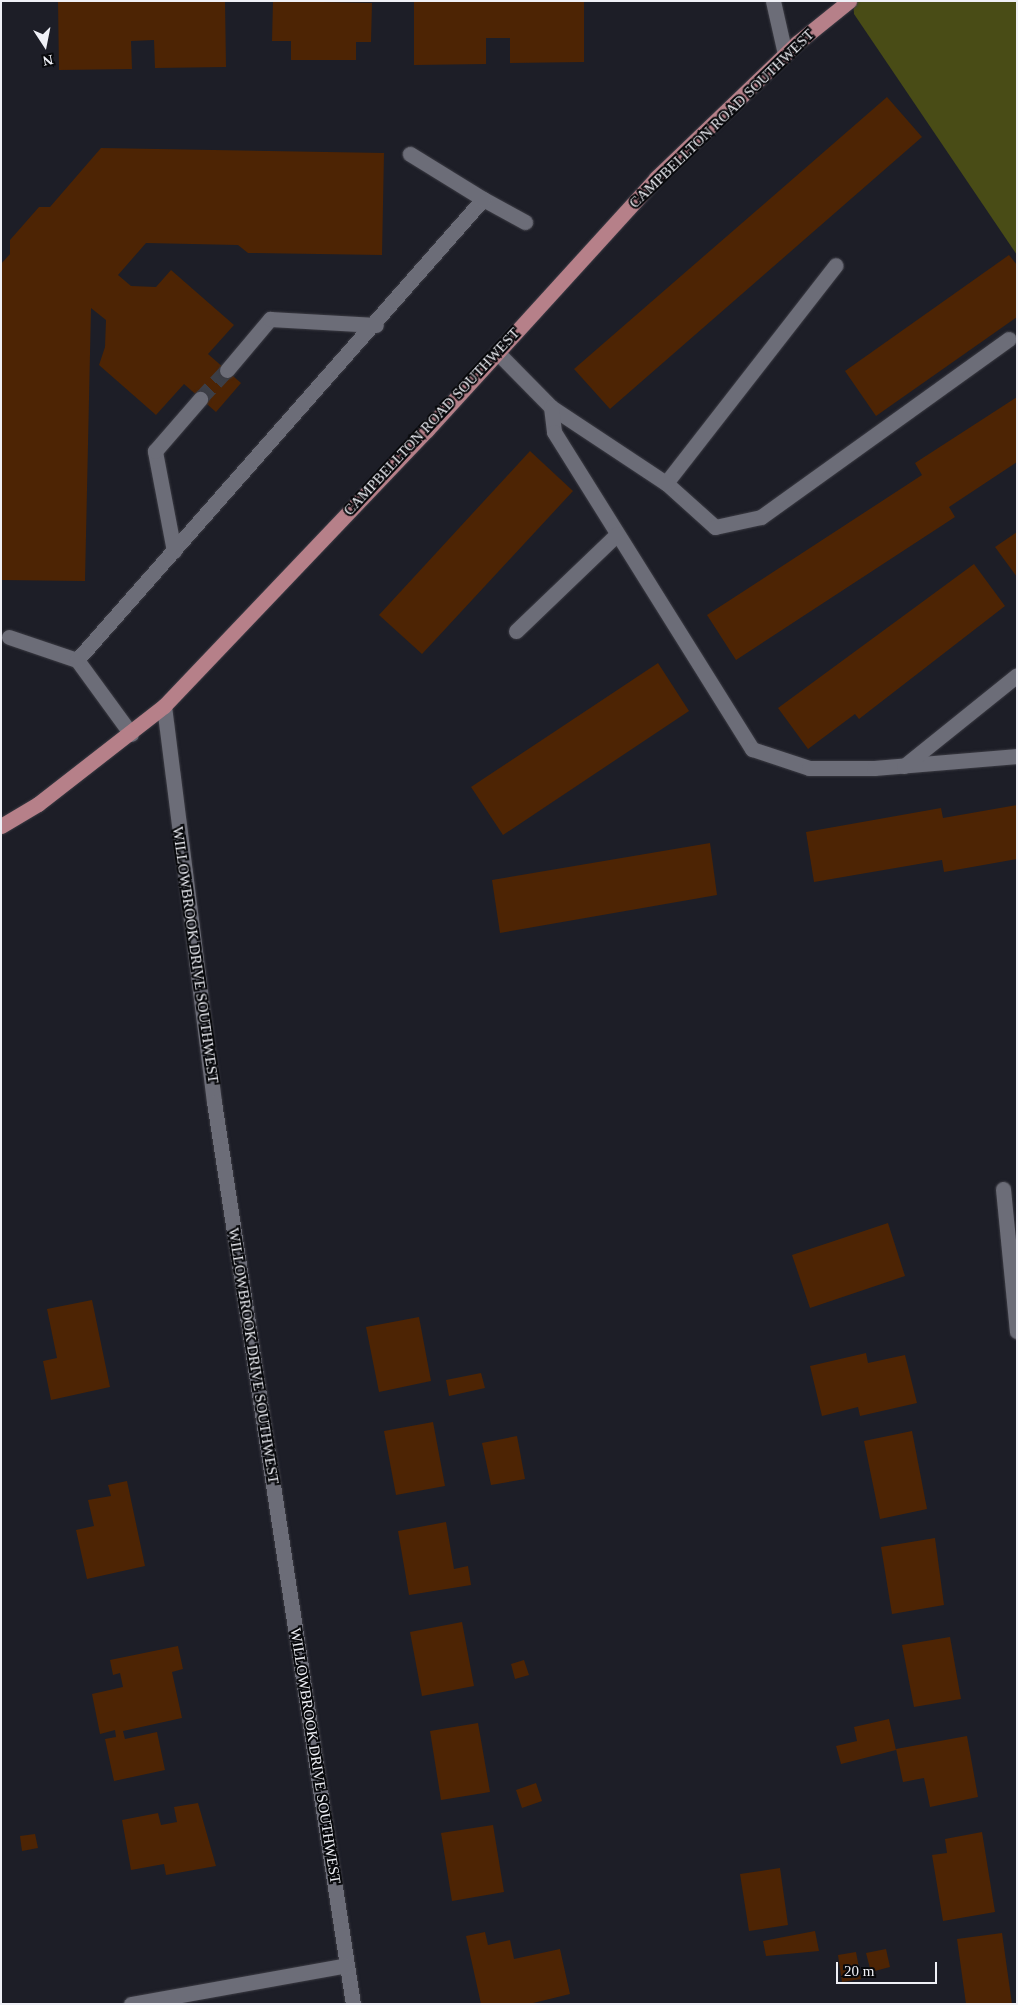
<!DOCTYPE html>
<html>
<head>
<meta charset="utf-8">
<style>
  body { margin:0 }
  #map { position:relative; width:1018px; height:2005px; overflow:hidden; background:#1d1e27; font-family:"Times New Roman",serif }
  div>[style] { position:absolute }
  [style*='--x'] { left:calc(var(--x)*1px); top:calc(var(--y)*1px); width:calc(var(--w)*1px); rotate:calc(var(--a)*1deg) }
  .forest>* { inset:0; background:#494c16 }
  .building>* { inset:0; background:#4d2404 }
  .minor-tunnel>* { height:15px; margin-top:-7.5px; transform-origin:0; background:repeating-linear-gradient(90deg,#3c3e46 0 15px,transparent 0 23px) }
  .roads { filter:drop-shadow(0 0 1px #3b3b43) drop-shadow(0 0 1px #3b3b43) }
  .minor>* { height:15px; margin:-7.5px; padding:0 7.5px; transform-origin:7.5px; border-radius:7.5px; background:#6c6d78 }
  .major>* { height:15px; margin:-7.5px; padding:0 7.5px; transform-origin:7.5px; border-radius:7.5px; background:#b68089 }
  span { translate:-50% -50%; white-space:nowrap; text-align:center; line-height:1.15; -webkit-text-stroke:4px #08090c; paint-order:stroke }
  .street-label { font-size:15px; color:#eff0f6 }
  .frame { position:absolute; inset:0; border:2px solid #eff0f6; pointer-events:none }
  .north { position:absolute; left:20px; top:20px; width:50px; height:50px; -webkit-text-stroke:4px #08090c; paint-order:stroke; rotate:169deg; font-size:14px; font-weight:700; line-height:20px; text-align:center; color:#eff0f6 }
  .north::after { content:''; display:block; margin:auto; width:18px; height:22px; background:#eff0f6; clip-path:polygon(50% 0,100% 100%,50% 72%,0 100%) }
  .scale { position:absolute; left:836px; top:1962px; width:101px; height:22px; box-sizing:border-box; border:2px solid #eff0f6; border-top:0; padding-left:6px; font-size:15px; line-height:18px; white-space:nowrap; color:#eff0f6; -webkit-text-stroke:4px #08090c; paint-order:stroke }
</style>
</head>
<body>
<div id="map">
  <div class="forest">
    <div style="clip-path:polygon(853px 1px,1017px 1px,1017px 255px,854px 14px)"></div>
  </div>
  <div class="building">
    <div style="clip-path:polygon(58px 1px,225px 1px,226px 67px,155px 68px,154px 40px,131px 41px,132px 69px,59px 70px)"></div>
    <div style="clip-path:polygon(273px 1px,372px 3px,371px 42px,356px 42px,356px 60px,291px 60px,291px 41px,272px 41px)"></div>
    <div style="clip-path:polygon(414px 1px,584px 1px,584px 62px,510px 63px,510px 38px,486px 38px,486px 64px,414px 65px)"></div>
    <div style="clip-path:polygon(887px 97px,922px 137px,610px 409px,574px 369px)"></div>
    <div style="clip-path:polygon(101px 148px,384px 153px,382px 255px,248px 253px,238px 245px,146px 243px,118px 275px,131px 286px,156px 287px,171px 270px,234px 325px,208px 354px,241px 383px,216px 412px,184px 384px,156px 415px,99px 365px,105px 347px,106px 320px,91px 308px,85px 581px,1px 580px,1px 264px,10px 254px,10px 240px,39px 207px,50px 207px)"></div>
    <div style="clip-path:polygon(1009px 255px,1017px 265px,1017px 317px,876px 416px,845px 371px)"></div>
    <div style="clip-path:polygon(1017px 397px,1017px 462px,949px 507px,955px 517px,736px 660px,707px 615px,922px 475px,915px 463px)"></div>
    <div style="clip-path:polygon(530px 451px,573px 491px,422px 654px,379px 615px)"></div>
    <div style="clip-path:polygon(1017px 532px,1017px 577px,995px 547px)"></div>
    <div style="clip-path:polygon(974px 564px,1005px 606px,859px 719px,855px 714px,808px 749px,778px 708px)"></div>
    <div style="clip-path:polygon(658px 663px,689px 711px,503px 835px,471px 787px)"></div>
    <div style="clip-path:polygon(1017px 805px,1017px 859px,944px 872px,942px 860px,814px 882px,806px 832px,941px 808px,943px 818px)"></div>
    <div style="clip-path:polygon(710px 843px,717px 895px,500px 933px,492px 880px)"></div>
    <div style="clip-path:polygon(888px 1223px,905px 1276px,810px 1308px,792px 1255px)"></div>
    <div style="clip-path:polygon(92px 1300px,110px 1387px,51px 1400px,43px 1361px,57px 1358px,47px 1309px)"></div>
    <div style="clip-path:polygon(419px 1317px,431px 1381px,379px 1392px,366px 1327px)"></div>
    <div style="clip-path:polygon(866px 1353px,868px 1363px,905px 1355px,917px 1403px,860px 1416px,858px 1407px,822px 1416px,810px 1366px)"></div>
    <div style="clip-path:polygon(481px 1373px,485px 1388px,449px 1396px,446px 1380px)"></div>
    <div style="clip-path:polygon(433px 1422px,445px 1486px,396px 1495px,384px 1431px)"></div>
    <div style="clip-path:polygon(912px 1431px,927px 1509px,880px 1519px,864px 1441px)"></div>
    <div style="clip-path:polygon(517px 1436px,525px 1479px,491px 1485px,482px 1443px)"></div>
    <div style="clip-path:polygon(127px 1481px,145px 1566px,87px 1579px,76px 1530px,94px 1526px,88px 1500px,111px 1496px,108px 1485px)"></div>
    <div style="clip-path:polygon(446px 1522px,454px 1569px,468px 1566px,471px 1585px,409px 1595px,398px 1531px)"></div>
    <div style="clip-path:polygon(935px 1538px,944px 1605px,892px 1614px,881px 1547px)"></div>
    <div style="clip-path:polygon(462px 1622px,474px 1686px,422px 1696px,410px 1632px)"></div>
    <div style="clip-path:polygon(950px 1637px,961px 1699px,914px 1707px,902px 1645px)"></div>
    <div style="clip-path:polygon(178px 1646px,183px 1669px,172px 1672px,182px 1718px,123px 1731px,125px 1739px,157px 1732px,165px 1770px,114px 1781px,105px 1739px,116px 1737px,115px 1730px,100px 1734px,92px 1694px,123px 1687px,120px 1673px,113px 1675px,110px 1660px)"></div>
    <div style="clip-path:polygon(524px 1660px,529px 1675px,515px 1679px,511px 1664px)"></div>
    <div style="clip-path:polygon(889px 1719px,896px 1750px,841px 1764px,836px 1746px,857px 1741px,854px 1727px)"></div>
    <div style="clip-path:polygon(478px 1723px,490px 1792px,441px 1800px,430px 1731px)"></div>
    <div style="clip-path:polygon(967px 1736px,978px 1797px,930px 1807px,924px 1778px,903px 1782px,896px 1749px)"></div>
    <div style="clip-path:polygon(536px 1783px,542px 1801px,522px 1808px,516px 1790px)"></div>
    <div style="clip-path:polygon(198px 1803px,216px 1866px,166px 1875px,164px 1864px,131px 1870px,122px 1820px,158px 1813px,161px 1825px,177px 1822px,174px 1807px)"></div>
    <div style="clip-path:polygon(493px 1825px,504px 1892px,452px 1901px,441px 1833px)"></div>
    <div style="clip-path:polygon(982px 1832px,995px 1912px,943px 1921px,932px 1855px,947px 1853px,945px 1839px)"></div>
    <div style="clip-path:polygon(35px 1834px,38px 1848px,22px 1851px,20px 1836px)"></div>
    <div style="clip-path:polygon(780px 1868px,788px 1925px,749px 1931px,740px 1874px)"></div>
    <div style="clip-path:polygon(815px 1931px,819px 1951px,766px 1956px,763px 1941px)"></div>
    <div style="clip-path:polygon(485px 1932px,488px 1945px,510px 1940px,514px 1959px,560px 1949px,570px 1994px,529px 2004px,481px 2004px,466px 1936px)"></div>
    <div style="clip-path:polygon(1002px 1933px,1012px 2004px,966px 2004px,957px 1939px)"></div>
    <div style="clip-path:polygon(886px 1949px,890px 1967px,871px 1972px,866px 1953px)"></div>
    <div style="clip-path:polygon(856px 1952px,861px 1979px,842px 1982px,838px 1955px)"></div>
  </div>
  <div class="minor-tunnel">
    <div style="--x:200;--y:399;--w:40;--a:-47"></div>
  </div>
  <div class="roads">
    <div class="minor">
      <div style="--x:773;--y:1;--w:54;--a:77.2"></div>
      <div style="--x:483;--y:199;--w:48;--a:28.7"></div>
      <div style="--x:497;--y:352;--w:77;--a:45.5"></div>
      <div style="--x:551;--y:407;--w:138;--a:33.5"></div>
      <div style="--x:666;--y:483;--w:66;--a:41.9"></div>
      <div style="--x:715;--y:527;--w:47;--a:-12.3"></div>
      <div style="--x:761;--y:517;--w:305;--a:-35.7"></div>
      <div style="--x:227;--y:370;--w:67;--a:-49.9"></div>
      <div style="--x:270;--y:319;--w:106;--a:3.2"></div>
      <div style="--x:551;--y:407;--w:25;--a:83"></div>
      <div style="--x:554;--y:432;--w:374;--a:58"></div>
      <div style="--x:752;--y:749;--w:60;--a:18.4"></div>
      <div style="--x:809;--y:768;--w:65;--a:0"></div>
      <div style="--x:874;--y:768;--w:144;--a:-4.8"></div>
      <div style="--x:666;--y:483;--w:276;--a:-52.1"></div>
      <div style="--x:174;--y:551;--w:102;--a:-100.8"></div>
      <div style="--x:155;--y:451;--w:69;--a:-49.1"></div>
      <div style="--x:516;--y:631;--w:140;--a:-43.8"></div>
      <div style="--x:9;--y:637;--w:72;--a:18.7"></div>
      <div style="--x:164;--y:706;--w:399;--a:82.8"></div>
      <div style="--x:214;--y:1102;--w:913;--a:81.24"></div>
      <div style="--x:131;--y:734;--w:92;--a:-126.1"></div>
      <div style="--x:77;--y:660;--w:614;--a:-48.63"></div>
      <div style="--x:483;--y:199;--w:86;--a:-148.3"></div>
      <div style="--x:904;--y:766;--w:145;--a:-38.8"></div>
      <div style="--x:1003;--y:1189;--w:143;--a:84.4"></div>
      <div style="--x:131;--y:2004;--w:219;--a:-10.2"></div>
    </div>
    <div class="major">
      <div style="--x:1;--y:826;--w:43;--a:-30.7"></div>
      <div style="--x:38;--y:804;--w:160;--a:-37.9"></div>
      <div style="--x:164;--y:706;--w:381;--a:-46.4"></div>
      <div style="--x:427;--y:430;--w:341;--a:-47.7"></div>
      <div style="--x:656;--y:178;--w:195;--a:-43.8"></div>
      <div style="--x:797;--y:43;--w:67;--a:-38.9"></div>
    </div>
  </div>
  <div class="street-label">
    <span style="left:722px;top:119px;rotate:-44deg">CAMPBELLTON ROAD SOUTHWEST</span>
    <span style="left:432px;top:422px;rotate:-47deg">CAMPBELLTON ROAD SOUTHWEST</span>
    <span style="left:195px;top:955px;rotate:82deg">WILLOWBROOK DRIVE SOUTHWEST</span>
    <span style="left:253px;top:1356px;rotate:81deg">WILLOWBROOK DRIVE SOUTHWEST</span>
    <span style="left:315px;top:1756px;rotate:81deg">WILLOWBROOK DRIVE SOUTHWEST</span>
  </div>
  <div class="frame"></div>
  <div class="north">N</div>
  <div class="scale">20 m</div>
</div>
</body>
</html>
